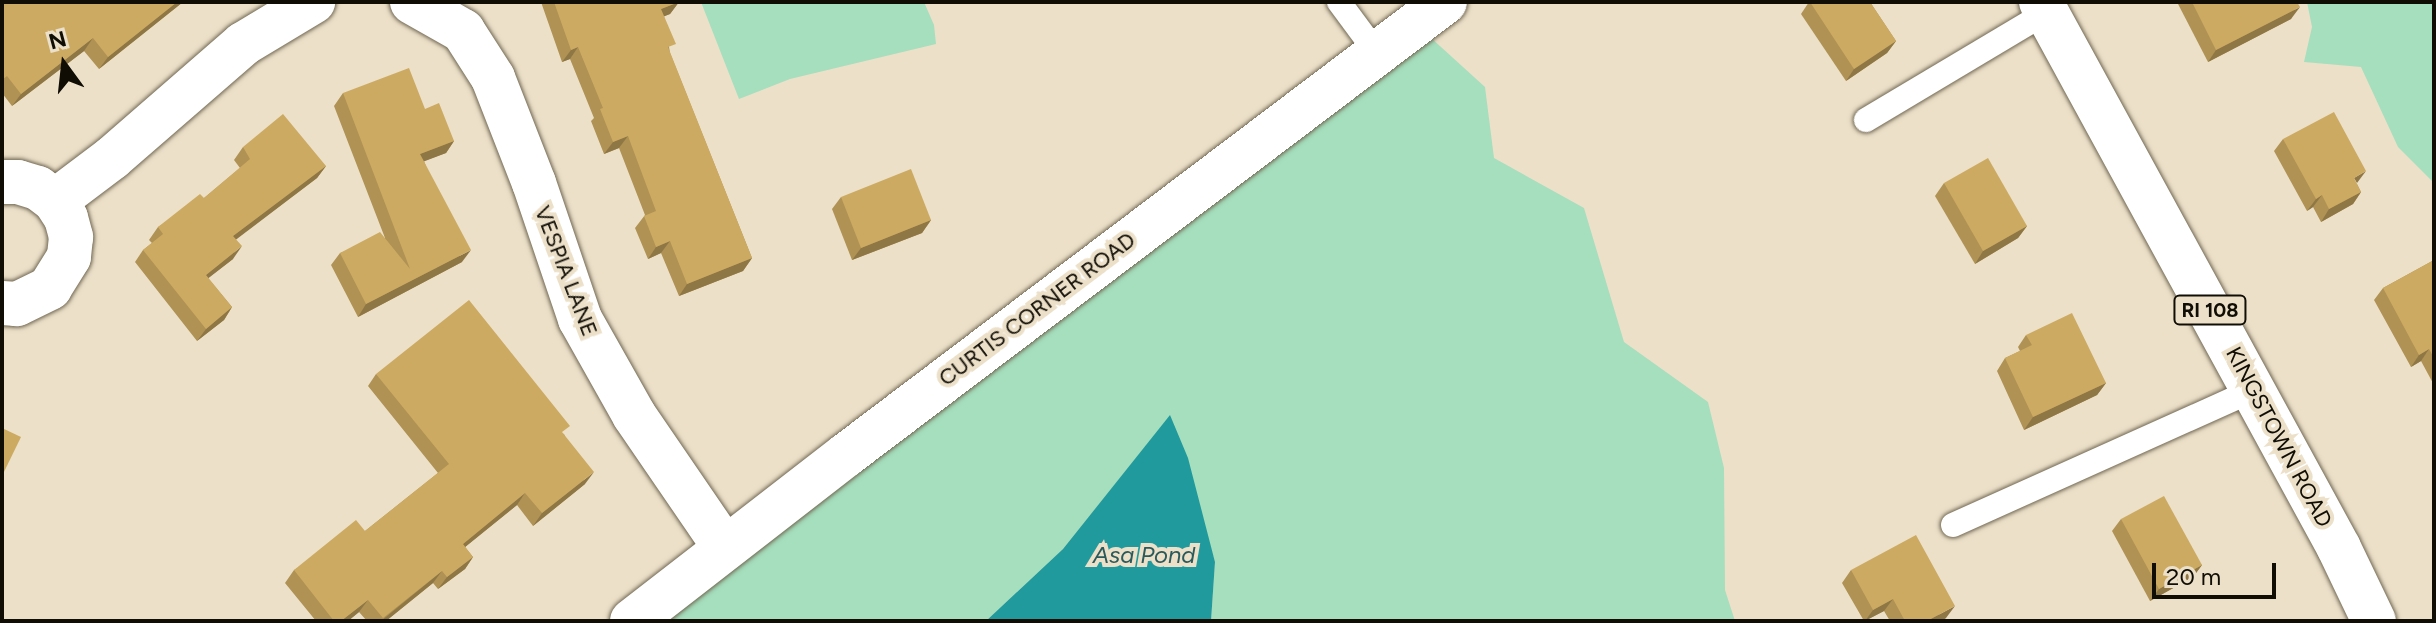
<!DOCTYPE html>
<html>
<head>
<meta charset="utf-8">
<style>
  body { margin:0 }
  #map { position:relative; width:2436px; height:623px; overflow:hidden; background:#ece0c9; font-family:Figtree,sans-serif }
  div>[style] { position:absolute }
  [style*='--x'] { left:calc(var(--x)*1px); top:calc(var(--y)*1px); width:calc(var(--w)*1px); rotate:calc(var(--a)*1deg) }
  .green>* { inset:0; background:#a5dfbd }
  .water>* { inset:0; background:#219a9d }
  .roads { filter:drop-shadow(0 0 2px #716752) drop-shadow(0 0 2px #716752) }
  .lane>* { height:24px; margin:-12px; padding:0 12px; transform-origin:12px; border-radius:12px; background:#fff }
  .street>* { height:44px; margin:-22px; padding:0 22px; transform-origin:22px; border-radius:22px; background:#fff }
  .secondary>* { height:44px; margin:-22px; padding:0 22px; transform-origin:22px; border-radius:22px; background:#fff }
  .primary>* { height:44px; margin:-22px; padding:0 22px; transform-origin:22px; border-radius:22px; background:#fff }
  .wall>* { inset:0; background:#af9254 }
  .shaded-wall>* { inset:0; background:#8f7745 }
  .building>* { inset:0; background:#ccaa62 }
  span { translate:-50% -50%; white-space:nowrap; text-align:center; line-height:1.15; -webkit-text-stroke:8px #ece0c9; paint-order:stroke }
  .shield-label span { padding:2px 6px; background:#ece0c9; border:2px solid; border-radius:6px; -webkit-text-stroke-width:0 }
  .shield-label { font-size:20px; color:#100d05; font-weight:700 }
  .street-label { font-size:22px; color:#100d05 }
  .water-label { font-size:24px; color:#2a5a5b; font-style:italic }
  .frame { position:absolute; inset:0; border:4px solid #100d05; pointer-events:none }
  .north { position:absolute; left:24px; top:24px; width:80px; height:80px; -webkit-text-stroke:6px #ece0c9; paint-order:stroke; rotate:345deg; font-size:22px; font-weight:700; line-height:32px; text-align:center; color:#100d05 }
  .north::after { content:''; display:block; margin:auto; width:28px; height:36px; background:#100d05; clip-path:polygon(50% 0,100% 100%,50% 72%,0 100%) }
  .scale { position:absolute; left:2152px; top:563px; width:124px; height:36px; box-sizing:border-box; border:4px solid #100d05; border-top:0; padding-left:10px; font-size:24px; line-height:28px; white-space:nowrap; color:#100d05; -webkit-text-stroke:6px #ece0c9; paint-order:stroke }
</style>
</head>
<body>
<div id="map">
  <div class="green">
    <div style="clip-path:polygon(701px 2px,924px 2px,934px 25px,936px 44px,790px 79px,739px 99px)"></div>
    <div style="clip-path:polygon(2307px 2px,2434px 2px,2434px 183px,2398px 147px,2361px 67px,2304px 62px,2312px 27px)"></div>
    <div style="clip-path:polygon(1419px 27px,1485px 87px,1494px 158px,1584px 208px,1624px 342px,1708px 402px,1724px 468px,1725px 590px,1735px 621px,1211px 621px,1215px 562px,1170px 416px,1063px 549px,986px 621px,606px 621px,838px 438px)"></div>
  </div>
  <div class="water">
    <div style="clip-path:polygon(1170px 415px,1188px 458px,1215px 562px,1211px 621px,986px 621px,1063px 549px)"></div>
  </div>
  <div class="roads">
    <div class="lane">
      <div style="--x:1339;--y:2;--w:62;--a:53.5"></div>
      <div style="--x:1866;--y:120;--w:211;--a:-30.8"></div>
      <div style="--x:1953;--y:525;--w:330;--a:-24.2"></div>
    </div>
    <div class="street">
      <div style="--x:412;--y:2;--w:59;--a:29.6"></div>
      <div style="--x:463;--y:31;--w:56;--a:57.4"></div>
      <div style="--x:493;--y:78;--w:113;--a:68.7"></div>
      <div style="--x:534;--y:183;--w:144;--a:71.3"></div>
      <div style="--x:580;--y:319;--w:110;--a:60.6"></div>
      <div style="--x:634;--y:415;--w:161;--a:55.6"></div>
      <div style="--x:2;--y:182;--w:16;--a:0"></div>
      <div style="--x:18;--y:182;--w:21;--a:17"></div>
      <div style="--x:38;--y:188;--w:21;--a:37"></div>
      <div style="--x:55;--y:201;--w:20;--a:57"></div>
      <div style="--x:66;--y:218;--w:20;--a:75"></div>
      <div style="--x:71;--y:237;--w:20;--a:96"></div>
      <div style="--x:69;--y:257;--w:36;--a:122"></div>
      <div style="--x:50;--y:288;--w:37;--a:154"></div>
      <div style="--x:17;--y:304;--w:15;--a:-176"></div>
      <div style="--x:55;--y:201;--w:71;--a:-37"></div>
      <div style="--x:112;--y:158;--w:174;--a:-41"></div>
      <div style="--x:243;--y:44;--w:82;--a:-31"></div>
    </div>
    <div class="secondary">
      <div style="--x:632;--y:621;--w:271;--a:-37.8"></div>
      <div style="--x:846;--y:455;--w:751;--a:-37.1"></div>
    </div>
    <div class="primary">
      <div style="--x:2041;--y:2;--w:622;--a:61.37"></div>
      <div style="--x:2339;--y:548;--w:81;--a:64.4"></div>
    </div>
  </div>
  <div class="wall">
    <div style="clip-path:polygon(2px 2px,183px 2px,99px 69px,84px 51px,12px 106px,2px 93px)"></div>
    <div style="clip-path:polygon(541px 2px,679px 2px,670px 14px,664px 16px,670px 53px,752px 258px,743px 271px,679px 296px,661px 253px,648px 259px,635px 228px,645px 215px,619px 148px,604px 154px,591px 121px,594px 118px,570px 59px,562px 62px)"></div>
    <div style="clip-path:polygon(1809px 2px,1870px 2px,1896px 41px,1887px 53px,1846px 81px,1801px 14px)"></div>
    <div style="clip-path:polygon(2177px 2px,2297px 2px,2291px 19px,2208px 62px)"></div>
    <div style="clip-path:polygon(343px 93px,425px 109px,454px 141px,446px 153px,424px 161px,462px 262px,358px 317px,331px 265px,340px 253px,385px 238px,334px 106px)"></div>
    <div style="clip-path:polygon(2283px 139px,2357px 184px,2361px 192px,2353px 204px,2321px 222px,2313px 207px,2307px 211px,2274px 151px)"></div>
    <div style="clip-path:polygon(243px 147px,326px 166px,317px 178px,236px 239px,233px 259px,208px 278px,232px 307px,224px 320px,197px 341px,135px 262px,143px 250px,152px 243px,149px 240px,158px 227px,204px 198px,240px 168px,234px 160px)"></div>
    <div style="clip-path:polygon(1944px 183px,2027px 226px,2018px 238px,1975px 264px,1935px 196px)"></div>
    <div style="clip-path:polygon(841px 197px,931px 220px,922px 233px,852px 260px,832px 209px)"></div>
    <div style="clip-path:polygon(2434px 260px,2434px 385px,2421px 361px,2411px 367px,2374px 300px,2383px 288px)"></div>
    <div style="clip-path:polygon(2026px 335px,2106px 383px,2097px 395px,2024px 430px,1997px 371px,2005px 358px,2020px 351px,2018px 347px)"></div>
    <div style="clip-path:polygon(376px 374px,564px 434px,585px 484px,533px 526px,517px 505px,465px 547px,473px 557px,465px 569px,438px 589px,433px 583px,386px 621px,367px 621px,359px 612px,348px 621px,316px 621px,285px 583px,294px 570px,365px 531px,438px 473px,368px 386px)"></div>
    <div style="clip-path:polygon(2121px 519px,2202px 565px,2193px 577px,2150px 601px,2112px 531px)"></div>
    <div style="clip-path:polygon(1851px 570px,1946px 618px,1941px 621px,1890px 621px,1884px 611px,1864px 621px,1842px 583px)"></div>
  </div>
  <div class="shaded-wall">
    <div style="clip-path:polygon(177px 2px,183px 2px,99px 69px,108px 57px)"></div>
    <div style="clip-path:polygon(679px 2px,670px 14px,653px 21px,661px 9px)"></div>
    <div style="clip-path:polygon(2300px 7px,2291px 19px,2208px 62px,2216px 50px)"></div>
    <div style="clip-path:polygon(93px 38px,84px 51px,12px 106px,21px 94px)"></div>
    <div style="clip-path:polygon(1896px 41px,1887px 53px,1846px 81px,1854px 69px)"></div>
    <div style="clip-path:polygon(578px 47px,570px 59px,562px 62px,571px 50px)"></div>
    <div style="clip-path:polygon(628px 136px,619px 148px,604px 154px,613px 142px)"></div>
    <div style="clip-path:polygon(454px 141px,446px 153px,412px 166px,420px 154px)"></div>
    <div style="clip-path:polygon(326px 166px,317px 178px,225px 248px,233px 236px)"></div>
    <div style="clip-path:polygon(2366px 171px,2357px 183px,2354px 178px)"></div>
    <div style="clip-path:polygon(2361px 192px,2353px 204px,2321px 222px,2329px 209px)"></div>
    <div style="clip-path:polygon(2322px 195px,2313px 207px,2307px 211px,2316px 199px)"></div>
    <div style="clip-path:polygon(931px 220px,922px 233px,852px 260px,861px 248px)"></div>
    <div style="clip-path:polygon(2027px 226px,2018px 238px,1975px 264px,1983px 251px)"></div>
    <div style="clip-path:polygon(670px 241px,661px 253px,648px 259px,656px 247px)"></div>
    <div style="clip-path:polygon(242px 246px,233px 259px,197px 287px,206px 275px)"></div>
    <div style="clip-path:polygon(471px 250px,462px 262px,358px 317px,366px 304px)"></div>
    <div style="clip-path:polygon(752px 258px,743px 271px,679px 296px,687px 284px)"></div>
    <div style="clip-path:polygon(232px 307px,224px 320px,197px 341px,206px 329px)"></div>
    <div style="clip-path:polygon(2429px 349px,2421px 361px,2411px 367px,2419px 355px)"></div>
    <div style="clip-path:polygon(2106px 383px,2097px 395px,2024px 430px,2033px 417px)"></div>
    <div style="clip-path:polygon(594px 472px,585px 484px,533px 526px,542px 513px)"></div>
    <div style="clip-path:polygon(525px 493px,517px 505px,454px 556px,463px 544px)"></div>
    <div style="clip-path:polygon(473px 557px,465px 569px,438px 589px,447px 577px)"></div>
    <div style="clip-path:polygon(2202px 565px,2193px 577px,2150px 601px,2159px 589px)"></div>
    <div style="clip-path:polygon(442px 571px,433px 583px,386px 621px,381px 621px)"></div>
    <div style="clip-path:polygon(1893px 599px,1884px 611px,1865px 621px,1873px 610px)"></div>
    <div style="clip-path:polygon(368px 600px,359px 612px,348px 621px,341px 621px)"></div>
    <div style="clip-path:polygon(1955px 606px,1946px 618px,1941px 621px,1927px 621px)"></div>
  </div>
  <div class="building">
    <div style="clip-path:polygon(2px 2px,177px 2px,108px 57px,93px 38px,21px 94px,7px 76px,2px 80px)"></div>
    <div style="clip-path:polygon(554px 2px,679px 2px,661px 9px,676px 44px,668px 47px,752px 258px,687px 284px,670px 241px,656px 247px,644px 216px,656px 211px,628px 136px,613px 142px,600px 109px,603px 108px,578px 47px,571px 50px)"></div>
    <div style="clip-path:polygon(1810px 2px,1870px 2px,1896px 41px,1854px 69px)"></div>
    <div style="clip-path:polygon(2192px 2px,2297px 2px,2300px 7px,2216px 50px)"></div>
    <div style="clip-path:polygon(409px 68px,425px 109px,439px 103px,454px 141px,420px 154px,471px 250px,366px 304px,340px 253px,380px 232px,410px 269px,343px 93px)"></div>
    <div style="clip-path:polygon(2334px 112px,2366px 171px,2354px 178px,2361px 192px,2329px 209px,2322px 195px,2316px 199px,2283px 139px)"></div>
    <div style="clip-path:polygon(283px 114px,326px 166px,233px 236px,242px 246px,206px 275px,232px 307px,206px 329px,143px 250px,163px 234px,158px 227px,200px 194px,204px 198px,250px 159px,243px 147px)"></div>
    <div style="clip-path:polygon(1988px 158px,2027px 226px,1983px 251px,1944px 183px)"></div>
    <div style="clip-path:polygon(911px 169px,931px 220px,861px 248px,841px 197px)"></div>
    <div style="clip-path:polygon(2434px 260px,2434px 358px,2429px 349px,2419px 355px,2383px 288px)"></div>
    <div style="clip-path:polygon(469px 300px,570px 426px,562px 432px,594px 472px,542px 513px,525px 493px,463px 544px,473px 557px,447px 577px,442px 571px,383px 618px,368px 600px,341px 621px,334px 621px,294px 570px,356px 520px,365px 531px,449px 464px,376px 374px)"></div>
    <div style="clip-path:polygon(2072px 313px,2106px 383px,2033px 417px,2005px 358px,2032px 345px,2026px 335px)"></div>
    <div style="clip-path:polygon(2px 428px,21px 437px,2px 476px)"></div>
    <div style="clip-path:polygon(2164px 496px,2202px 565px,2159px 589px,2121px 519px)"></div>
    <div style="clip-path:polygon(1916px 535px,1955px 606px,1927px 621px,1905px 621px,1893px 599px,1873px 610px,1851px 570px)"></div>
  </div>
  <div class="shield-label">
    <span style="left:2210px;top:310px">RI 108</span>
  </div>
  <div class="street-label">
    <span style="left:566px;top:271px;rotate:69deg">VESPIA LANE</span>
    <span style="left:1037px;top:309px;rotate:-37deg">CURTIS CORNER ROAD</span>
    <span style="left:2279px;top:437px;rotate:62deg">KINGSTOWN ROAD</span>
  </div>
  <div class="water-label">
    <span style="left:1144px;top:555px">Asa Pond</span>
  </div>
  <div class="frame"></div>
  <div class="north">N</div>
  <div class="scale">20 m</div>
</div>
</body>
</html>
